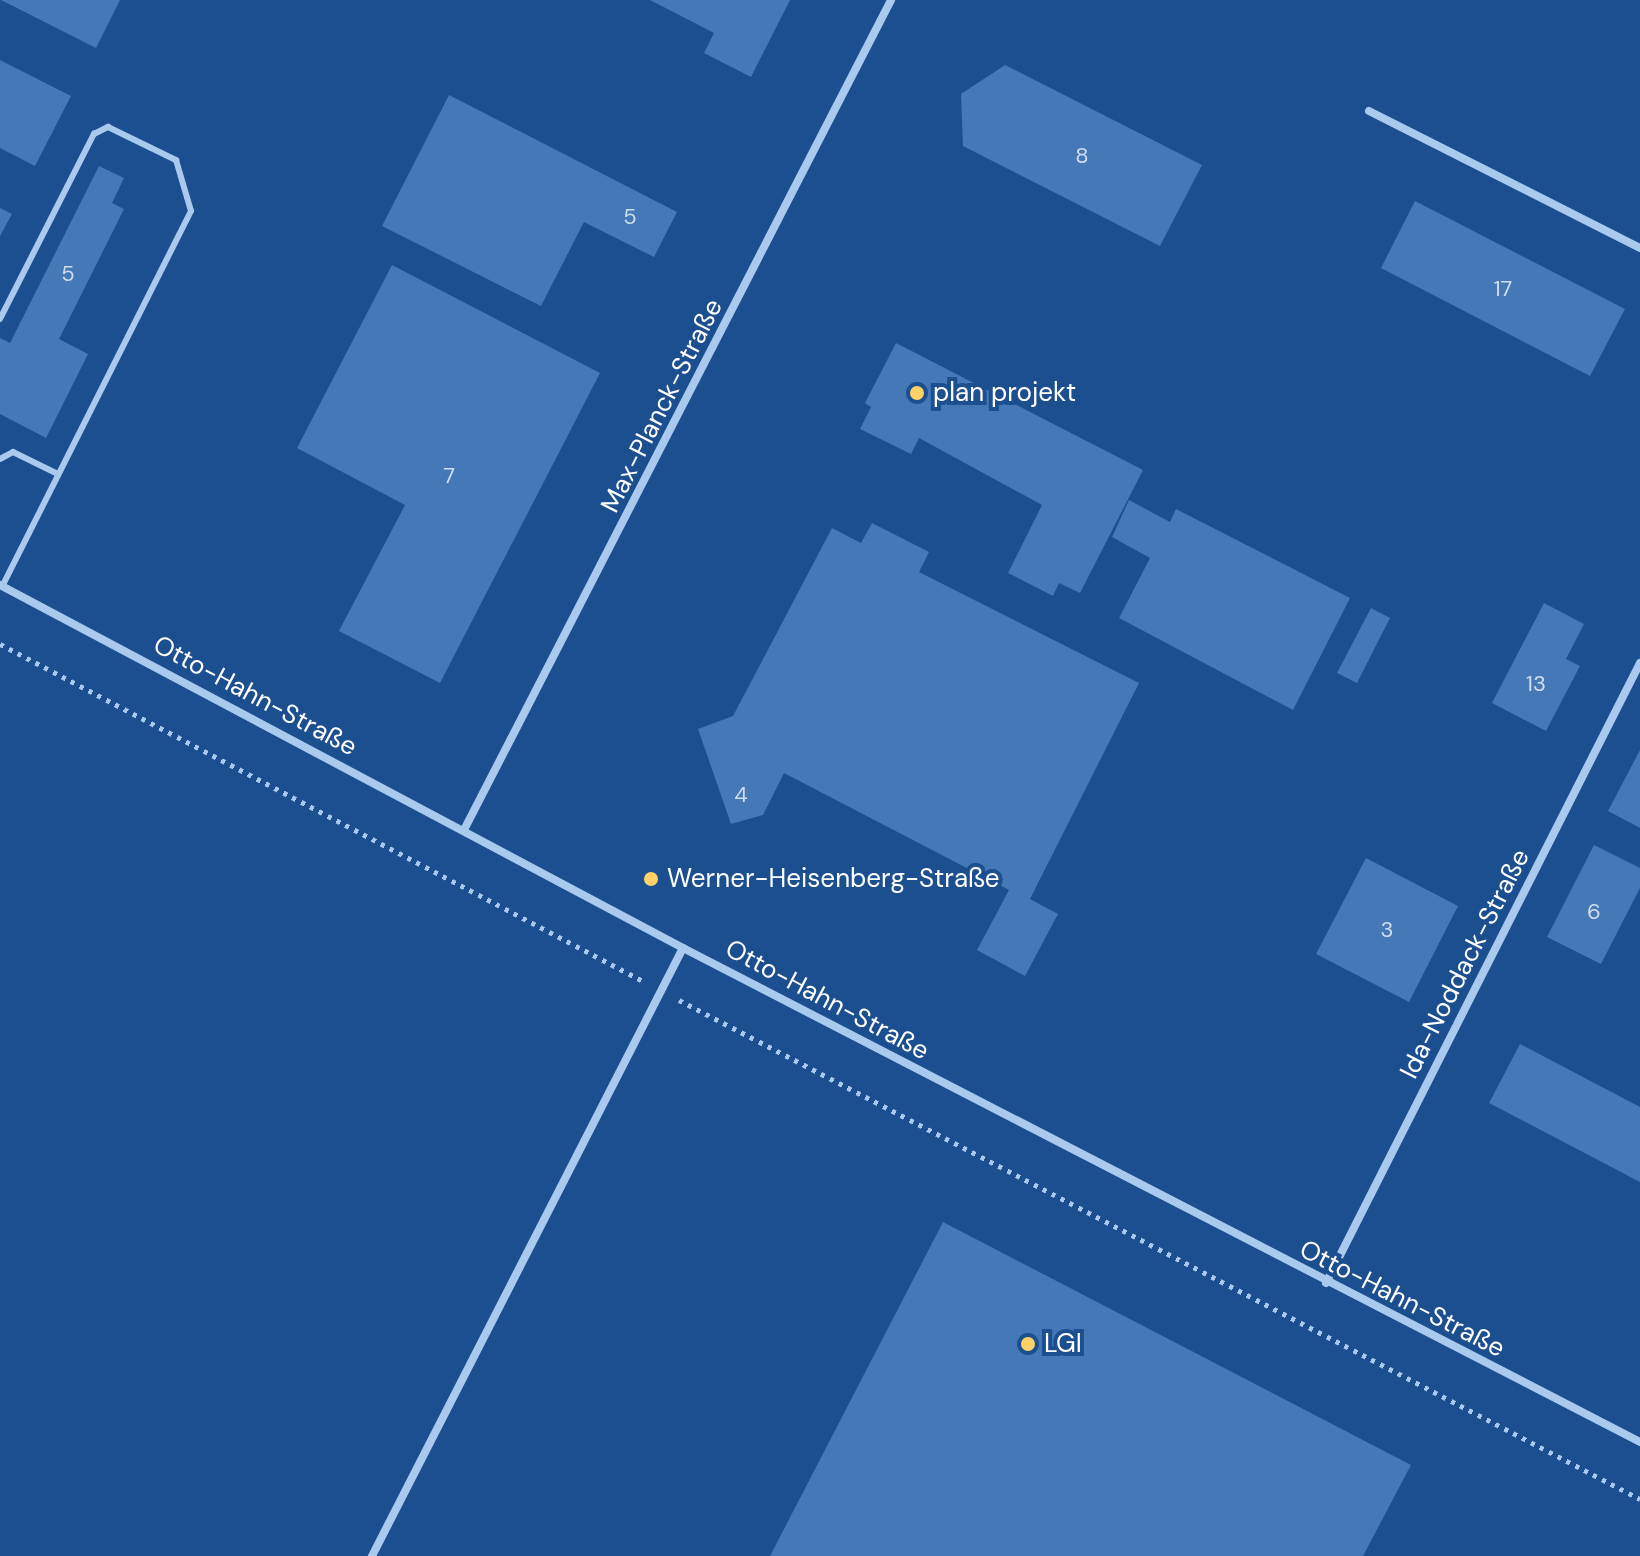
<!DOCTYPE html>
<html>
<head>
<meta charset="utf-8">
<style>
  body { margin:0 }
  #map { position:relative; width:1640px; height:1556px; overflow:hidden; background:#1b4f8f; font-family:"DM Sans",sans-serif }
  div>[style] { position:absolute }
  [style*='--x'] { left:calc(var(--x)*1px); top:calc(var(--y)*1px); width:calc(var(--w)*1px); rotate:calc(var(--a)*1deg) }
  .building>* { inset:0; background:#4478b7 }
  .path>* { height:5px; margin-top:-2.5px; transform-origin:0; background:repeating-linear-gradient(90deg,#a9c9ee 0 4px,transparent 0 10px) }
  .service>* { height:6px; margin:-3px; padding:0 3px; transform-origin:3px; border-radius:3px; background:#a9c9ee }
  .minor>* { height:8px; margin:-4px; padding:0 4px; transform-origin:4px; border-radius:4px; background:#a9c9ee }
  .dots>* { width:22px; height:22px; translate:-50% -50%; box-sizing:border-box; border:4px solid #1b4f8f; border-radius:50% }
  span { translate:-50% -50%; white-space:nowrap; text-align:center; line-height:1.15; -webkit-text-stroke:8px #1b4f8f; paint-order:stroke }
  .number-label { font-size:22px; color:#d0dded }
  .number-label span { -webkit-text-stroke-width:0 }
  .poi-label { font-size:26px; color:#fff }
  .left { translate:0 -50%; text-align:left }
  .street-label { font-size:26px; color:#fff }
</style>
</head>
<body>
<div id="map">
  <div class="building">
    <div style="clip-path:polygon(1px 0,120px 0,96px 48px)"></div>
    <div style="clip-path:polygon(650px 0,790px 0,751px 77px,704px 53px,714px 33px)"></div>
    <div style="clip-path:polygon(0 60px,71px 96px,35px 166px,0 148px)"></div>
    <div style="clip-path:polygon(1005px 65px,1202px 165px,1160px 246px,963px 146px,961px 94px)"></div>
    <div style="clip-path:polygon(449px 95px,677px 212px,654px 257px,584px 222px,541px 306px,382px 226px)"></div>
    <div style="clip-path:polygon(99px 166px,124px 178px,112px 203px,124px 209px,59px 339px,88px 354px,46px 438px,0 414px,0 338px,10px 343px)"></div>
    <div style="clip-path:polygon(1415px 201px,1625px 309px,1590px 376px,1381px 268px)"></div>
    <div style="clip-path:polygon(0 208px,12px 214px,0 236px)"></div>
    <div style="clip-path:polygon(392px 265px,600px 373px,440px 683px,339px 631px,405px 505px,297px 448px)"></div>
    <div style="clip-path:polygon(896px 343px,1143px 470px,1080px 593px,1059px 583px,1053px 596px,1008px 573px,1042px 505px,919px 438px,911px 454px,860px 429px,871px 407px,865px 403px)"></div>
    <div style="clip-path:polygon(1129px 500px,1170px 522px,1176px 509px,1350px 598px,1293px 710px,1119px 618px,1150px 558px,1112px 537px)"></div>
    <div style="clip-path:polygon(872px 523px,929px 552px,919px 572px,1139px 683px,1030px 899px,1058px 914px,1025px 976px,977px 950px,1009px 890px,784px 773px,763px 815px,731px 824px,698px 729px,733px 716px,832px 528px,861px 543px)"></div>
    <div style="clip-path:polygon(1544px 603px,1584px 624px,1566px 659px,1580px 666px,1546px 731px,1492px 703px)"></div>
    <div style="clip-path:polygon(1371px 608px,1390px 618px,1357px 683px,1337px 673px)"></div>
    <div style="clip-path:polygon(1640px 750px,1640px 828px,1608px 811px)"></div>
    <div style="clip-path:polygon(1594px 845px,1640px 868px,1640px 888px,1601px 964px,1547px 937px)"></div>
    <div style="clip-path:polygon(1366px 858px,1458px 906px,1409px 1002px,1316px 954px)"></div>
    <div style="clip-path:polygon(1520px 1044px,1640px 1107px,1640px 1182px,1489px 1103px)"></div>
    <div style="clip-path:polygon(943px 1222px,1411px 1465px,1363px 1556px,770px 1556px)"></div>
  </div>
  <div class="path">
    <div style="--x:0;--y:644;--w:728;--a:27.66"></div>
    <div style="--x:679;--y:1000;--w:1083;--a:27.44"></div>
  </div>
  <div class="service">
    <div style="--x:0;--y:319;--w:208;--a:-63.1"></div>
    <div style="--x:94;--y:134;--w:16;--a:-27"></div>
    <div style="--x:108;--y:127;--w:76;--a:25.9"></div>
    <div style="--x:176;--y:160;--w:53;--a:73.6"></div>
    <div style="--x:191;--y:211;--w:420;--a:116.7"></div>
    <div style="--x:0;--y:459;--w:15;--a:-28"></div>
    <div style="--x:13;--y:452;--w:50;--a:26.1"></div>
  </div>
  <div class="minor">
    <div style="--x:1369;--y:111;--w:304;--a:26.8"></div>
    <div style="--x:0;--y:585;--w:773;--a:27.99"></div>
    <div style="--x:683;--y:948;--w:1077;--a:27.3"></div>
    <div style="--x:465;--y:828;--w:931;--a:-62.77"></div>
    <div style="--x:1326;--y:1283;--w:695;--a:-63.14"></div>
    <div style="--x:372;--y:1556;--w:683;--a:-62.91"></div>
  </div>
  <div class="dots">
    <div style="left:917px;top:393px;background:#ffd166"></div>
    <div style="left:651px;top:879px;background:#ffd166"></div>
    <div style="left:1028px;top:1344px;background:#ffd166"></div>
  </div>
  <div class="number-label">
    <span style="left:1082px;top:156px">8</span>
    <span style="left:630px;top:217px">5</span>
    <span style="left:68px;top:274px">5</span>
    <span style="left:1503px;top:289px">17</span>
    <span style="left:449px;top:476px">7</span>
    <span style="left:1536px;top:684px">13</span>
    <span style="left:741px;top:795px">4</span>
    <span style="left:1594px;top:912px">6</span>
    <span style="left:1387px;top:930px">3</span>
  </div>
  <div class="poi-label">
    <span class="left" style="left:933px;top:393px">plan projekt</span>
    <span class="left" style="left:667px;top:879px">Werner-Heisenberg-Straße</span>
    <span class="left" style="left:1044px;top:1344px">LGI</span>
  </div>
  <div class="street-label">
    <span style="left:662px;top:406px;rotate:-63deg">Max-Planck-Straße</span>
    <span style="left:255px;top:696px;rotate:28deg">Otto-Hahn-Straße</span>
    <span style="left:1465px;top:964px;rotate:-63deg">Ida-Noddack-Straße</span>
    <span style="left:827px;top:1000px;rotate:28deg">Otto-Hahn-Straße</span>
    <span style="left:1402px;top:1299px;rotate:27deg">Otto-Hahn-Straße</span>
  </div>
</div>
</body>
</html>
